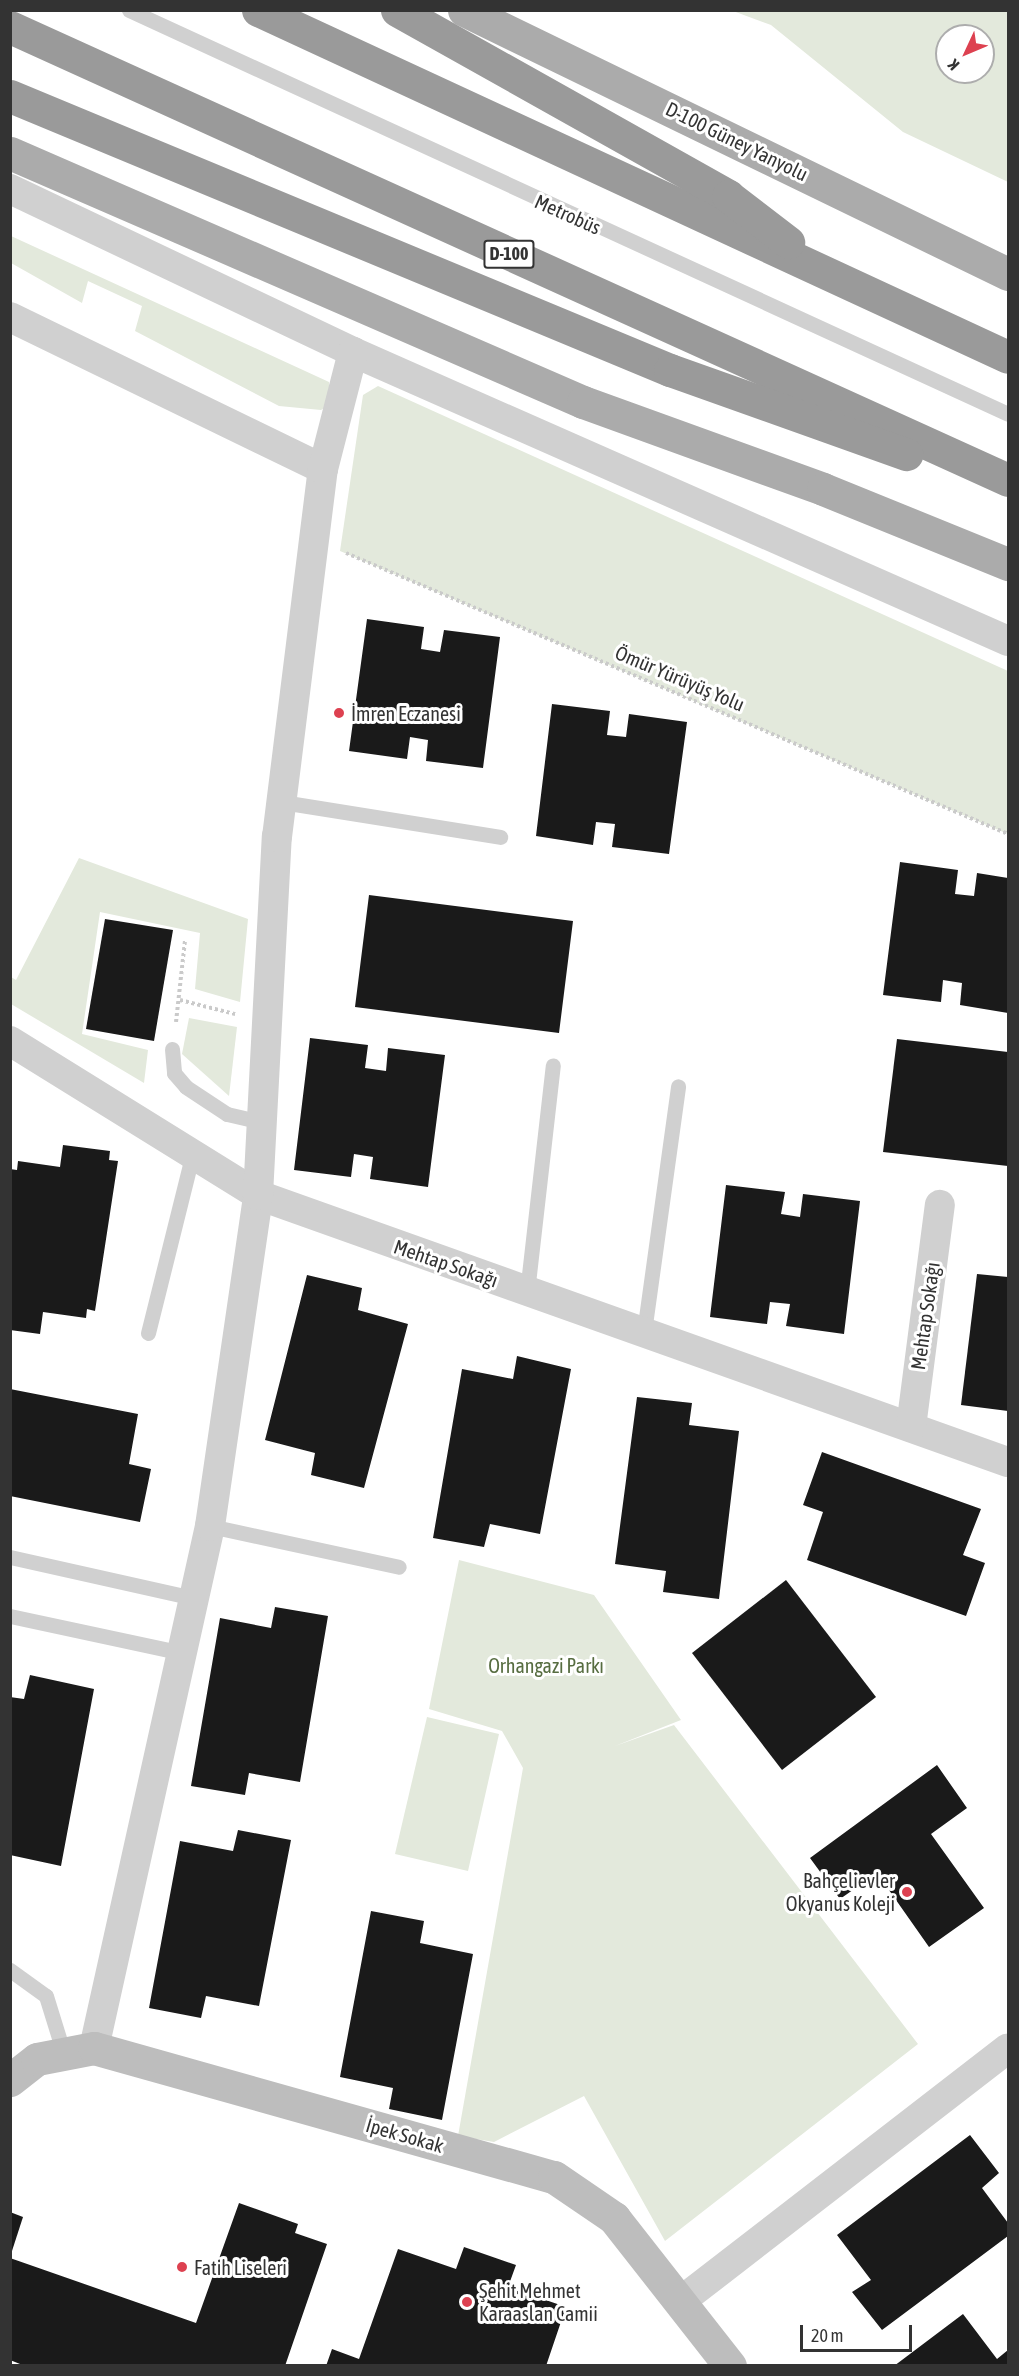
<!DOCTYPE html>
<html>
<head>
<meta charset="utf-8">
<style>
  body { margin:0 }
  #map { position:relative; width:1019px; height:2376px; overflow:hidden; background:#fff; font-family:"Asap Condensed",sans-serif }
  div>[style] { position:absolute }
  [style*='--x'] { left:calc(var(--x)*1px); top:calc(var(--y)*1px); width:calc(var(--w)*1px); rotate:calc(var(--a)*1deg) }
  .green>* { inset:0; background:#e3e9dc }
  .building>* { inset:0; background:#1a1a1a }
  .path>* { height:4px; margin-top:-2px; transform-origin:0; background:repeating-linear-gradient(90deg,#cacaca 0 3px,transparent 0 6px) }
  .lane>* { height:15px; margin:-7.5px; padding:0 7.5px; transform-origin:7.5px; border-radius:7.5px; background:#d0d0d0 }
  .street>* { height:30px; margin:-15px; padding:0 15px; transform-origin:15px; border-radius:15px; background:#d0d0d0 }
  .secondary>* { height:33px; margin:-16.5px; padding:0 16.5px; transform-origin:16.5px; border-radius:16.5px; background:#bdbdbd }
  .primary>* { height:33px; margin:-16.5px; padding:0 16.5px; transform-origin:16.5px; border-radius:16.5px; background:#ababab }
  .highway>* { height:33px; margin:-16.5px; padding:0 16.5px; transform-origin:16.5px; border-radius:16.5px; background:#9a9a9a }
  .dots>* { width:16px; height:16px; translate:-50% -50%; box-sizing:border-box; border:3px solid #fff; border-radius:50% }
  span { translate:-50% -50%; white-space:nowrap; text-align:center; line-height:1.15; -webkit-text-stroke:6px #fff; paint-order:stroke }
  .shield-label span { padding:2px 4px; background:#fff; border:2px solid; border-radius:4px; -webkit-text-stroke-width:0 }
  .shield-label { font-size:18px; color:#333; font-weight:700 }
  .street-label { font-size:20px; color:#333 }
  .poi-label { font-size:20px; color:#333 }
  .left { translate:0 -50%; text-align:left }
  .right { translate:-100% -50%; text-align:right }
  .park-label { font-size:20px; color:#576d41 }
  .frame { position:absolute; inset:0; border:12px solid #333; pointer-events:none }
  .north { position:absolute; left:935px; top:24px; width:60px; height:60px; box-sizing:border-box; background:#fff; border:2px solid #adadad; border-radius:50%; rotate:226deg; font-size:16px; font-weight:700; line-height:24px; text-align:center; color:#333 }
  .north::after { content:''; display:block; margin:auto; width:21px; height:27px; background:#dd4150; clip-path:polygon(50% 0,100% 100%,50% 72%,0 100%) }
  .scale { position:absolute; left:800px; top:2325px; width:112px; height:27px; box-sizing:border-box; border:3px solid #333; border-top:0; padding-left:8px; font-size:18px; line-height:21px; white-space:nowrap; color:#333; -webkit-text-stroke:4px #fff; paint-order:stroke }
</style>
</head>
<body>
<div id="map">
  <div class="green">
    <div style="clip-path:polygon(evenodd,733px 11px,1008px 11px,1008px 182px,903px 132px,771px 25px,733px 11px,947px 36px,983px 36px,983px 72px,947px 72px,947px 36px)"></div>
    <div style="clip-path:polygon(11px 236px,329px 382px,329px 405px,321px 410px,279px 406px,135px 331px,142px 306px,88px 281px,82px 303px,11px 263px)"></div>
    <div style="clip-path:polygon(378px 386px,1008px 671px,1008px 834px,340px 551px,363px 395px)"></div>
    <div style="clip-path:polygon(79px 858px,248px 919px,240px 1002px,195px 989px,200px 933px,100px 912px,82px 1034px,148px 1050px,144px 1083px,11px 1004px,11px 977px,16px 980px)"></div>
    <div style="clip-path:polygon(189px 1018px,237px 1027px,229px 1096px,182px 1054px)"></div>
    <div style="clip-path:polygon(459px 1560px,594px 1595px,681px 1720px,615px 1746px,674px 1725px,918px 2044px,665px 2241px,584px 2096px,494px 2142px,458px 2136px,523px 1768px,502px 1731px,429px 1709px)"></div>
    <div style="clip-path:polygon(427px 1717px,499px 1734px,468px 1871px,395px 1854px)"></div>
  </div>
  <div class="building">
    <div style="clip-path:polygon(367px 619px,424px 627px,421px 649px,440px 652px,444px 630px,500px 637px,483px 768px,426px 761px,428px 740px,410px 737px,407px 759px,349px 751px)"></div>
    <div style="clip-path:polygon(552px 704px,610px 711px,607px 735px,626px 737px,629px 714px,687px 722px,669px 854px,612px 847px,615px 824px,596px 822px,593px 845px,536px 836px)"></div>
    <div style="clip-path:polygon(900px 862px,958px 870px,955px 894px,974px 896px,977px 873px,1008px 878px,1008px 1013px,960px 1005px,962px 983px,943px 980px,941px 1002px,883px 995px)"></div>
    <div style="clip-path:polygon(369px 895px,573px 921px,559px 1033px,355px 1007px)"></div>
    <div style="clip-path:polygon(105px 919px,173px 930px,154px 1041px,86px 1029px)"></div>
    <div style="clip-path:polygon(310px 1038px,368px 1045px,365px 1068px,386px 1071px,388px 1048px,445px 1055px,428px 1187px,370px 1179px,373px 1157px,354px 1154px,351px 1177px,294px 1170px)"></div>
    <div style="clip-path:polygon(897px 1039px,1008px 1052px,1008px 1166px,883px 1152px)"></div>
    <div style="clip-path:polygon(63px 1145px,110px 1151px,109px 1160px,118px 1161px,95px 1311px,87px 1309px,86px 1318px,43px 1312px,40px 1334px,10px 1330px,10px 1169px,17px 1170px,18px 1161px,60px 1167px)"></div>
    <div style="clip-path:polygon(726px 1185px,785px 1192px,781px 1214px,800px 1217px,803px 1194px,860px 1201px,844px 1334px,786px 1326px,790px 1304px,770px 1302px,767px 1324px,710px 1317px)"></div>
    <div style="clip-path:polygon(977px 1274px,1008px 1277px,1008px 1411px,961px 1405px)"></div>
    <div style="clip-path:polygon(307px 1275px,362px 1288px,358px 1310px,408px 1324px,364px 1488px,311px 1475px,315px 1453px,265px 1440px)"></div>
    <div style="clip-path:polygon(517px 1356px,571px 1369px,540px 1534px,490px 1524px,484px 1547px,433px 1538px,462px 1369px,513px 1379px)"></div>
    <div style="clip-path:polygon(10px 1389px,138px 1414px,129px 1464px,151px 1469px,140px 1522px,10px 1496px)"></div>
    <div style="clip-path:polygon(637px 1397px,692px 1403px,689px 1425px,739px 1431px,719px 1599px,663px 1592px,666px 1571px,615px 1564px)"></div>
    <div style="clip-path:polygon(822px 1452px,981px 1509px,963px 1555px,985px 1563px,966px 1616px,807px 1560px,823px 1512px,803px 1505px)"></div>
    <div style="clip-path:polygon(786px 1580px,876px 1697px,782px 1770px,692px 1653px)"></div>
    <div style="clip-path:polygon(275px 1607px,328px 1616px,300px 1782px,249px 1773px,245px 1795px,191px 1786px,220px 1618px,271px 1628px)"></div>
    <div style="clip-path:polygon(30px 1675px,94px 1689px,61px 1866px,10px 1855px,10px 1697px,24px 1699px)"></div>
    <div style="clip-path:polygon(937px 1765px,967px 1808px,931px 1834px,984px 1908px,929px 1947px,877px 1873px,840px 1899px,810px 1858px)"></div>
    <div style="clip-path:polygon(238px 1830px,291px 1840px,259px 2006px,206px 1996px,201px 2018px,149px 2008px,180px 1841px,233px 1851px)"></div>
    <div style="clip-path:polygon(371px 1911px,424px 1921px,420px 1943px,473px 1954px,442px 2120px,389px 2109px,393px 2088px,340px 2077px)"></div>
    <div style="clip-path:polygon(970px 2135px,999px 2173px,982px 2188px,1008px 2223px,1008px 2236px,882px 2330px,852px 2292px,871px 2280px,837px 2235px)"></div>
    <div style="clip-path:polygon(239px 2203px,298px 2224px,295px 2233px,327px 2244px,285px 2366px,25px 2366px,10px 2360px,10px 2258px,196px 2323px)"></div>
    <div style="clip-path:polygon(10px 2212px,23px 2217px,11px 2254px,10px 2254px)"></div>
    <div style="clip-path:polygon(464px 2247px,516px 2265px,508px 2287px,566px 2307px,546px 2366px,326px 2366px,332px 2349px,359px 2359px,398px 2249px,456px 2269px)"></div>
    <div style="clip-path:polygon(963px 2314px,997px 2359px,1008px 2350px,1008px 2366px,894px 2366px)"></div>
  </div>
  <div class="path">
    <div style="--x:346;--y:553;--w:719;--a:23"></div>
    <div style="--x:180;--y:1000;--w:57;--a:14.3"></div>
    <div style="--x:176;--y:1022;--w:82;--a:-83.7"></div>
  </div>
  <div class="lane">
    <div style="--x:129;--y:10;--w:967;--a:24.68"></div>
    <div style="--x:282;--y:802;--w:221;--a:9.1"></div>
    <div style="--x:172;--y:1049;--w:24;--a:85"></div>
    <div style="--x:174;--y:1073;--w:18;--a:49"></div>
    <div style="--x:186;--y:1087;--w:49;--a:33.4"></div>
    <div style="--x:227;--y:1114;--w:36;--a:13"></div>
    <div style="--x:527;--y:1292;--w:228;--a:-83.5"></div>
    <div style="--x:644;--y:1332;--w:248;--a:-82.1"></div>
    <div style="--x:148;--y:1333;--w:187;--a:-76"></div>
    <div style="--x:210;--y:1526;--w:193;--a:12.2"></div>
    <div style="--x:10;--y:1557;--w:189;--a:12.6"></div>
    <div style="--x:10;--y:1616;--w:176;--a:12.1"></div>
    <div style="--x:10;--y:1970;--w:44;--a:35.8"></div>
    <div style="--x:46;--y:1996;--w:61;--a:72.8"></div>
  </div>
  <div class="street">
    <div style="--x:10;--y:189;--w:380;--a:25.4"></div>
    <div style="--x:353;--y:352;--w:716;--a:23.81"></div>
    <div style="--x:10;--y:317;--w:348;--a:25.9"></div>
    <div style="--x:10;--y:1041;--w:292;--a:31.8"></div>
    <div style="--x:258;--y:1195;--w:796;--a:19.6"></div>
    <div style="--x:911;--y:1427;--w:224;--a:-82.6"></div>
    <div style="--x:94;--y:2048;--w:535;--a:-77.47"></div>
    <div style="--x:210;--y:1526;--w:334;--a:-81.7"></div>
    <div style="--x:258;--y:1195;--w:359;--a:-87"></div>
    <div style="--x:277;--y:837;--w:371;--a:-82.9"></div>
    <div style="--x:323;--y:469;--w:121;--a:-75.6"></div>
    <div style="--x:681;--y:2301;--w:413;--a:-37.7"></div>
  </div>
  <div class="secondary">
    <div style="--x:10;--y:2080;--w:34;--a:-38"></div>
    <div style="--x:37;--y:2059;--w:58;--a:-10.9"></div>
    <div style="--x:94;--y:2048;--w:478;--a:15.7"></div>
    <div style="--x:554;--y:2177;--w:73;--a:34.3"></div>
    <div style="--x:614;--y:2218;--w:188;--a:51.9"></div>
  </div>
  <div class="primary">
    <div style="--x:464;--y:10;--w:605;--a:25.89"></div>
    <div style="--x:10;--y:153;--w:625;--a:23.49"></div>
    <div style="--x:583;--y:402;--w:255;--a:19.9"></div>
    <div style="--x:823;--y:489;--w:200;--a:22.1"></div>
  </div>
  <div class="highway">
    <div style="--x:258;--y:10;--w:826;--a:24.83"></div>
    <div style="--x:397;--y:10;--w:380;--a:29.3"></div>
    <div style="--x:728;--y:196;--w:76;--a:37.5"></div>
    <div style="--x:10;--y:27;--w:1096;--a:24.41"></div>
    <div style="--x:10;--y:96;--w:715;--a:22.55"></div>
    <div style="--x:670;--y:370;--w:251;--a:19.6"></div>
  </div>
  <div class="dots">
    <div style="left:339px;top:713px;background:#dd4150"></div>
    <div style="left:907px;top:1892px;background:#dd4150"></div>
    <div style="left:182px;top:2267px;background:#dd4150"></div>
    <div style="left:467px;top:2302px;background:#dd4150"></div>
  </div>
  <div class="shield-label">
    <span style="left:509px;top:254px">D-100</span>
  </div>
  <div class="street-label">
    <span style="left:737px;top:141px;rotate:26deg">D-100 Güney Yanyolu</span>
    <span style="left:568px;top:214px;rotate:24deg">Metrobüs</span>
    <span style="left:680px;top:678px;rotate:23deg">Ömür Yürüyüş Yolu</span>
    <span style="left:446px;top:1263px;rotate:19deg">Mehtap Sokağı</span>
    <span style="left:925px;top:1316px;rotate:-82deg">Mehtap Sokağı</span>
    <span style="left:405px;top:2135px;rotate:16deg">İpek Sokak</span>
  </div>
  <div class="poi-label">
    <span class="left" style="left:351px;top:713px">İmren Eczanesi</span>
    <span class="right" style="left:895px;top:1892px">Bahçelievler<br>Okyanus Koleji</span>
    <span class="left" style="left:194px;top:2267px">Fatih Liseleri</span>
    <span class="left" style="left:479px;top:2302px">Şehit Mehmet<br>Karaaslan Camii</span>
  </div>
  <div class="park-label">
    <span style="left:546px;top:1665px">Orhangazi Parkı</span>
  </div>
  <div class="frame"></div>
  <div class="north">K</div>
  <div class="scale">20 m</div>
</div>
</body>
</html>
